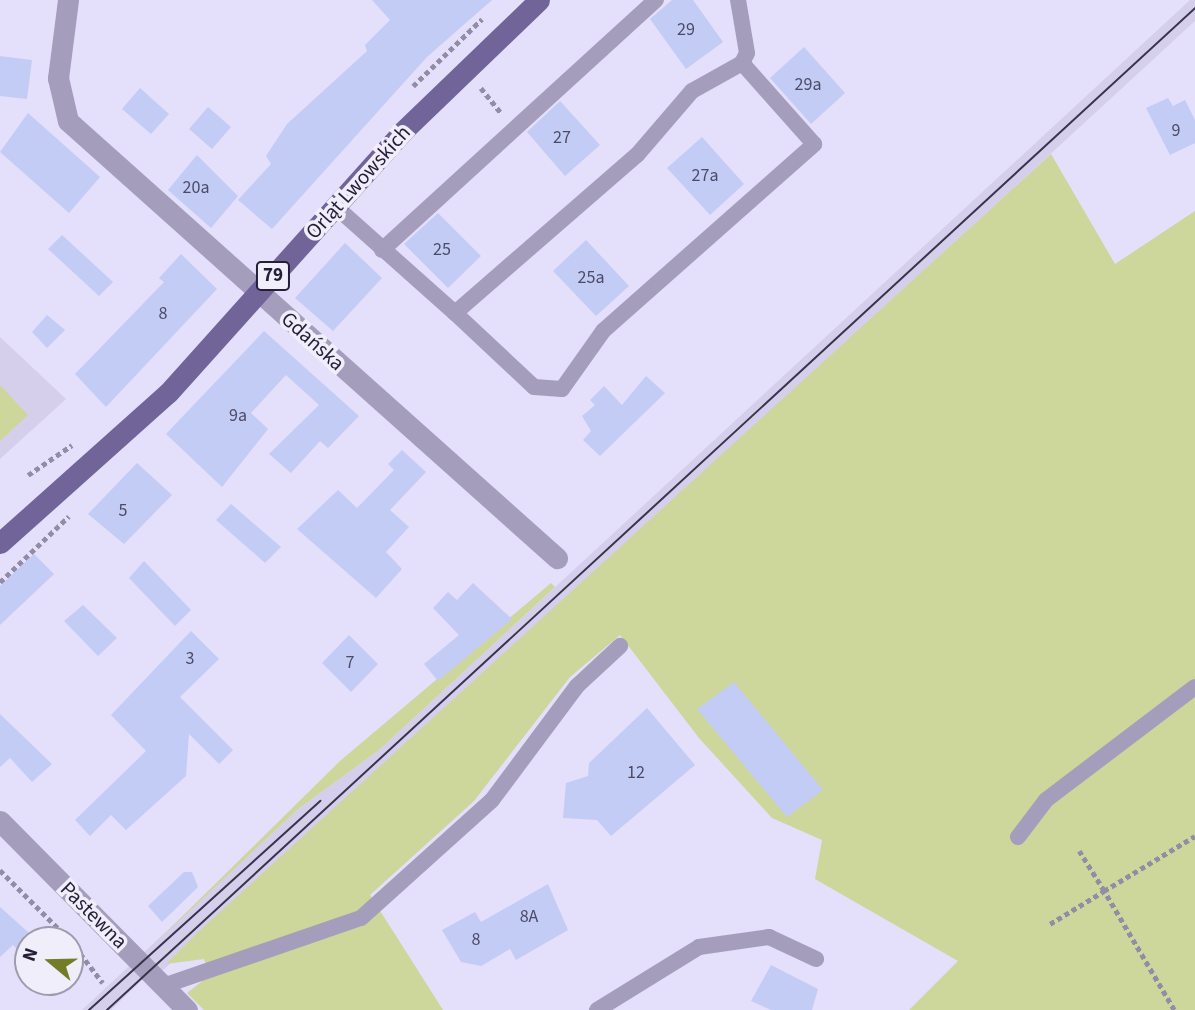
<!DOCTYPE html>
<html>
<head>
<meta charset="utf-8">
<style>
  body { margin:0 }
  #map { position:relative; width:1195px; height:1010px; overflow:hidden; background:#e4dffa; font-family:"Source Sans 3",sans-serif }
  div>[style] { position:absolute }
  [style*='--x'] { left:calc(var(--x)*1px); top:calc(var(--y)*1px); width:calc(var(--w)*1px); rotate:calc(var(--a)*1deg) }
  .built>* { inset:0; background:#d5cfec }
  .green>* { inset:0; background:#cdd69b }
  .building>* { inset:0; background:#c3ccf5 }
  .path>* { height:4.5px; margin-top:-2.25px; transform-origin:0; background:repeating-linear-gradient(90deg,#928ca7 0 5px,transparent 0 8.5px) }
  .service>* { height:16px; margin:-8px; padding:0 8px; transform-origin:8px; border-radius:8px; background:#a49ebc }
  .minor>* { height:21px; margin:-10.5px; padding:0 10.5px; transform-origin:10.5px; border-radius:10.5px; background:#a49ebc }
  .primary>* { height:21px; margin:-10.5px; padding:0 10.5px; transform-origin:10.5px; border-radius:10.5px; background:#716499 }
  .tram>* { height:2px; margin:-1px; padding:0 1px; transform-origin:1px; border-radius:1px; background:#39334c }
  span { translate:-50% -50%; white-space:nowrap; text-align:center; line-height:1.15; -webkit-text-stroke:7px #f1eefc; paint-order:stroke }
  .number-label { font-size:18px; color:#4c4a66 }
  .number-label span { -webkit-text-stroke-width:0 }
  .shield-label span { padding:2px 5px; background:#f1eefc; border:2px solid; border-radius:5px; -webkit-text-stroke-width:0 }
  .shield-label { font-size:19px; color:#251e37; font-weight:700 }
  .street-label { font-size:21px; color:#251e37 }
  .north { position:absolute; left:14px; top:926px; width:70px; height:70px; box-sizing:border-box; background:#f1eefc; border:2px solid #9f9bad; border-radius:50%; rotate:289deg; font-size:19px; font-weight:700; line-height:28px; text-align:center; color:#251e37 }
  .north::after { content:''; display:block; margin:auto; width:24px; height:32px; background:#747c28; clip-path:polygon(50% 0,100% 100%,50% 72%,0 100%) }
</style>
</head>
<body>
<div id="map">
  <div class="built">
    <div style="clip-path:polygon(1190px 0,1195px 0,1195px 21px,149px 983px,143px 979px,111px 1010px,82px 1010px,298px 809px,379px 750px)"></div>
    <div style="clip-path:polygon(0 337px,66px 399px,0 459px)"></div>
  </div>
  <div class="green">
    <div style="clip-path:polygon(1051px 154px,1115px 264px,1195px 211px,1195px 1010px,909px 1010px,958px 961px,815px 879px,822px 840px,772px 818px,699px 738px,620px 635px,570px 677px,474px 801px,370px 895px,443px 1010px,204px 1010px,187px 993px,210px 975px,204px 959px,166px 964px,196px 934px)"></div>
    <div style="clip-path:polygon(0 385px,28px 415px,0 441px)"></div>
    <div style="clip-path:polygon(551px 583px,555px 587px,379px 750px,298px 809px,151px 947px,340px 761px)"></div>
  </div>
  <div class="building">
    <div style="clip-path:polygon(372px 0,492px 0,427px 57px,272px 229px,238px 200px,271px 164px,266px 156px,287px 124px,367px 51px,365px 45px,390px 20px)"></div>
    <div style="clip-path:polygon(672px 0,693px 0,723px 42px,686px 69px,650px 19px)"></div>
    <div style="clip-path:polygon(804px 47px,845px 93px,811px 124px,770px 78px)"></div>
    <div style="clip-path:polygon(0 56px,32px 60px,27px 99px,0 96px)"></div>
    <div style="clip-path:polygon(140px 88px,169px 114px,151px 134px,122px 109px)"></div>
    <div style="clip-path:polygon(1168px 98px,1173px 106px,1185px 100px,1195px 120px,1195px 143px,1170px 155px,1146px 108px)"></div>
    <div style="clip-path:polygon(560px 101px,600px 145px,565px 176px,527px 132px)"></div>
    <div style="clip-path:polygon(208px 107px,231px 127px,212px 149px,189px 129px)"></div>
    <div style="clip-path:polygon(28px 113px,100px 177px,69px 213px,0 152px)"></div>
    <div style="clip-path:polygon(702px 137px,744px 184px,710px 215px,667px 168px)"></div>
    <div style="clip-path:polygon(197px 155px,238px 196px,211px 228px,168px 190px)"></div>
    <div style="clip-path:polygon(438px 213px,481px 256px,448px 288px,404px 244px)"></div>
    <div style="clip-path:polygon(62px 235px,113px 282px,99px 296px,48px 249px)"></div>
    <div style="clip-path:polygon(586px 240px,629px 286px,596px 316px,553px 271px)"></div>
    <div style="clip-path:polygon(345px 243px,382px 278px,333px 331px,295px 298px)"></div>
    <div style="clip-path:polygon(181px 254px,217px 289px,106px 407px,75px 374px,164px 282px,159px 278px)"></div>
    <div style="clip-path:polygon(47px 315px,65px 330px,47px 348px,32px 332px)"></div>
    <div style="clip-path:polygon(264px 331px,359px 416px,328px 448px,320px 441px,291px 473px,269px 454px,319px 405px,286px 375px,251px 413px,268px 429px,222px 487px,166px 434px)"></div>
    <div style="clip-path:polygon(646px 376px,665px 393px,600px 456px,583px 440px,591px 431px,582px 416px,595px 405px,590px 400px,604px 386px,622px 405px)"></div>
    <div style="clip-path:polygon(402px 450px,426px 472px,390px 510px,409px 527px,386px 552px,402px 569px,376px 598px,297px 529px,338px 490px,357px 508px,394px 470px,388px 464px)"></div>
    <div style="clip-path:polygon(137px 463px,172px 495px,124px 544px,88px 514px)"></div>
    <div style="clip-path:polygon(231px 504px,281px 547px,265px 563px,216px 520px)"></div>
    <div style="clip-path:polygon(34px 554px,54px 574px,0 625px,0 586px)"></div>
    <div style="clip-path:polygon(144px 561px,191px 610px,175px 626px,129px 578px)"></div>
    <div style="clip-path:polygon(473px 583px,512px 619px,438px 681px,424px 664px,459px 635px,433px 608px,448px 592px,457px 600px)"></div>
    <div style="clip-path:polygon(83px 605px,117px 638px,98px 656px,64px 621px)"></div>
    <div style="clip-path:polygon(191px 631px,219px 659px,180px 697px,233px 750px,219px 764px,189px 734px,186px 776px,126px 830px,111px 815px,90px 836px,75px 820px,146px 751px,111px 715px)"></div>
    <div style="clip-path:polygon(349px 635px,378px 664px,351px 692px,322px 663px)"></div>
    <div style="clip-path:polygon(734px 682px,823px 790px,787px 817px,697px 709px)"></div>
    <div style="clip-path:polygon(647px 708px,695px 765px,611px 836px,597px 820px,563px 818px,566px 783px,588px 776px,589px 763px)"></div>
    <div style="clip-path:polygon(0 714px,52px 764px,32px 782px,10px 758px,0 767px)"></div>
    <div style="clip-path:polygon(184px 872px,192px 872px,198px 887px,162px 922px,148px 906px)"></div>
    <div style="clip-path:polygon(548px 884px,568px 930px,516px 960px,510px 949px,481px 966px,461px 962px,442px 930px,475px 912px,481px 922px)"></div>
    <div style="clip-path:polygon(0 907px,28px 932px,28px 960px,13px 945px,0 957px)"></div>
    <div style="clip-path:polygon(771px 965px,818px 989px,812px 1010px,771px 1010px,751px 1001px)"></div>
  </div>
  <div class="path">
    <div style="--x:413;--y:86;--w:96;--a:-44.2"></div>
    <div style="--x:481;--y:88;--w:33;--a:51"></div>
    <div style="--x:28;--y:475;--w:53;--a:-34.3"></div>
    <div style="--x:0;--y:582;--w:95;--a:-43.7"></div>
    <div style="--x:0;--y:870;--w:99;--a:45"></div>
    <div style="--x:1050;--y:924;--w:63;--a:-31.4"></div>
    <div style="--x:1104;--y:891;--w:47;--a:-122"></div>
    <div style="--x:70;--y:940;--w:54;--a:52.5"></div>
    <div style="--x:1174;--y:1010;--w:138;--a:-120.5"></div>
    <div style="--x:1104;--y:891;--w:106;--a:-31.1"></div>
  </div>
  <div class="service">
    <div style="--x:336;--y:207;--w:159;--a:41.7"></div>
    <div style="--x:455;--y:313;--w:241;--a:-41"></div>
    <div style="--x:637;--y:155;--w:84;--a:-49.3"></div>
    <div style="--x:692;--y:91;--w:57;--a:-29.2"></div>
    <div style="--x:742;--y:63;--w:11;--a:-63"></div>
    <div style="--x:747;--y:53;--w:54;--a:-99.6"></div>
    <div style="--x:382;--y:250;--w:371;--a:-42.4"></div>
    <div style="--x:455;--y:313;--w:108;--a:43.1"></div>
    <div style="--x:534;--y:387;--w:28;--a:4"></div>
    <div style="--x:562;--y:389;--w:71;--a:-54.7"></div>
    <div style="--x:603;--y:331;--w:282;--a:-41.5"></div>
    <div style="--x:814;--y:144;--w:108;--a:-131.6"></div>
    <div style="--x:1018;--y:837;--w:46;--a:-52.9"></div>
    <div style="--x:1046;--y:800;--w:187;--a:-37.2"></div>
    <div style="--x:163;--y:986;--w:209;--a:-19"></div>
    <div style="--x:361;--y:918;--w:176;--a:-42"></div>
    <div style="--x:492;--y:800;--w:142;--a:-53.3"></div>
    <div style="--x:577;--y:686;--w:59;--a:-42.9"></div>
    <div style="--x:597;--y:1010;--w:120;--a:-31.7"></div>
    <div style="--x:699;--y:947;--w:71;--a:-8.1"></div>
    <div style="--x:769;--y:937;--w:52;--a:25.1"></div>
  </div>
  <div class="minor">
    <div style="--x:68;--y:0;--w:79;--a:97.3"></div>
    <div style="--x:58;--y:78;--w:44;--a:76.9"></div>
    <div style="--x:68;--y:121;--w:656;--a:41.79"></div>
    <div style="--x:0;--y:821;--w:266;--a:45.3"></div>
  </div>
  <div class="primary">
    <div style="--x:0;--y:543;--w:225;--a:-41.8"></div>
    <div style="--x:168;--y:393;--w:351;--a:-48.1"></div>
    <div style="--x:402;--y:132;--w:190;--a:-43.9"></div>
  </div>
  <div class="tram">
    <div style="--x:89;--y:1010;--w:312;--a:-42.1"></div>
    <div style="--x:107;--y:1010;--w:1479;--a:-42.64"></div>
  </div>
  <div class="number-label">
    <span style="left:686px;top:30px">29</span>
    <span style="left:808px;top:85px">29a</span>
    <span style="left:1176px;top:131px">9</span>
    <span style="left:562px;top:138px">27</span>
    <span style="left:705px;top:176px">27a</span>
    <span style="left:196px;top:188px">20a</span>
    <span style="left:442px;top:250px">25</span>
    <span style="left:591px;top:278px">25a</span>
    <span style="left:163px;top:314px">8</span>
    <span style="left:238px;top:416px">9a</span>
    <span style="left:123px;top:511px">5</span>
    <span style="left:190px;top:659px">3</span>
    <span style="left:350px;top:663px">7</span>
    <span style="left:636px;top:773px">12</span>
    <span style="left:529px;top:917px">8A</span>
    <span style="left:476px;top:940px">8</span>
  </div>
  <div class="shield-label">
    <span style="left:273px;top:276px">79</span>
  </div>
  <div class="street-label">
    <span style="left:358px;top:182px;rotate:-48deg">Orląt Lwowskich</span>
    <span style="left:313px;top:341px;rotate:42deg">Gdańska</span>
    <span style="left:94px;top:915px;rotate:45deg">Pastewna</span>
  </div>
  <div class="north">N</div>
</div>
</body>
</html>
